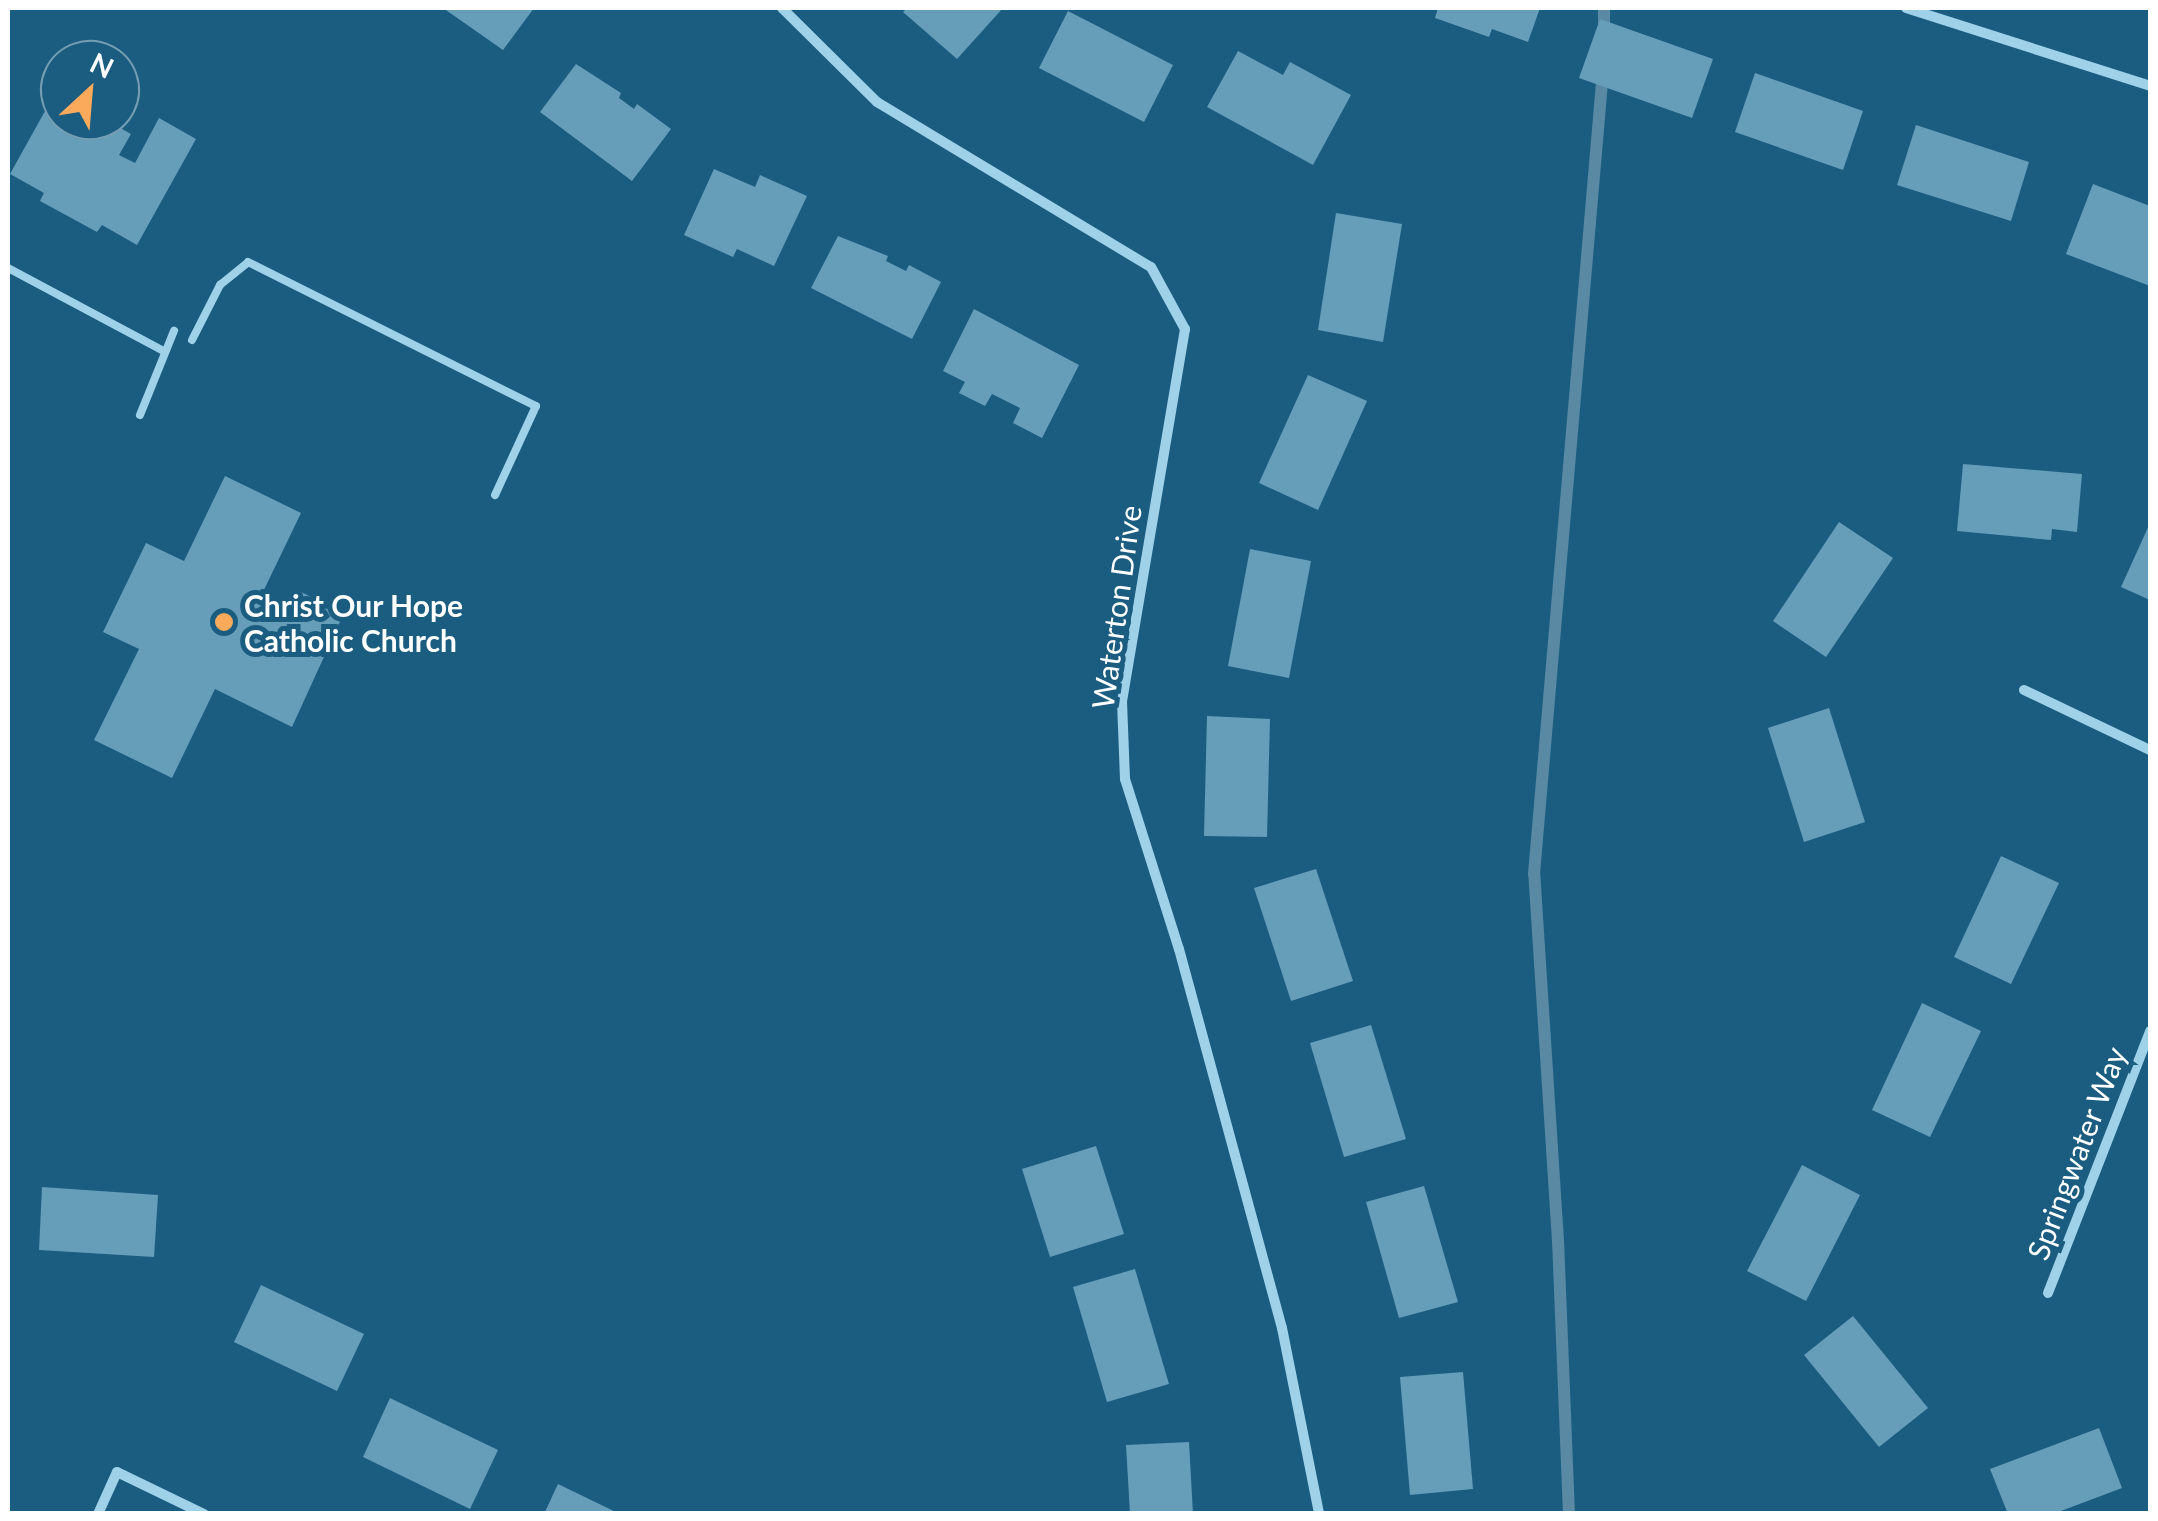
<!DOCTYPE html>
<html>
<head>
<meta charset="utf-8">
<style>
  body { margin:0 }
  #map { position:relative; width:2158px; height:1521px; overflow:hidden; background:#1b5d80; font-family:Lato,sans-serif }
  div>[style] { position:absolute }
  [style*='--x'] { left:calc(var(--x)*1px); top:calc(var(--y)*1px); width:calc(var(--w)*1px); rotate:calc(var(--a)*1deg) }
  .stream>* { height:12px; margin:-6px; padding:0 6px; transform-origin:6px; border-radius:6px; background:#5989a3 }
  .building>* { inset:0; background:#669db9 }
  .lane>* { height:8px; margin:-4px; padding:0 4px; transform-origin:4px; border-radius:4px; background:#9fd1e9 }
  .street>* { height:10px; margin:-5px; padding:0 5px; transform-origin:5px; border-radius:5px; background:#9fd1e9 }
  .dots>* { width:28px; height:28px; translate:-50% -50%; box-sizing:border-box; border:5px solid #1b5d80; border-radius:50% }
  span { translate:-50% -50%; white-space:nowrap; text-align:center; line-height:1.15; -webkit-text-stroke:10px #1b5d80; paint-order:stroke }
  .poi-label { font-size:30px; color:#fff; font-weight:700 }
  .left { translate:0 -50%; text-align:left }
  .street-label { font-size:30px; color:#fff }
  .frame { position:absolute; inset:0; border:10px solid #fff; pointer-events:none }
  .north { position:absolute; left:40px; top:40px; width:100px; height:100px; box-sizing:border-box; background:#1b5d80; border:2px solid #769eb3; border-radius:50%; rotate:26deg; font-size:28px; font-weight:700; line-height:40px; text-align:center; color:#fff }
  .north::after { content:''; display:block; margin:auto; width:35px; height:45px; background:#fbaa5b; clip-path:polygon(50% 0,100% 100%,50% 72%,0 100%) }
</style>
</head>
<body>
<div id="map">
  <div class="stream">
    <div style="--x:1604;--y:35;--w:27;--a:-90"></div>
    <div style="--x:1569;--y:1514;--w:273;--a:-92.3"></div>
    <div style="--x:1558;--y:1241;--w:368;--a:-93.7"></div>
    <div style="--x:1534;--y:874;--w:807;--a:-85.09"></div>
  </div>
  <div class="building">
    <div style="clip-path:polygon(443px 8px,534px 8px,503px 50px)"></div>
    <div style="clip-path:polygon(907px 8px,1003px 8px,957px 59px,903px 12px)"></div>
    <div style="clip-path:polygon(1438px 8px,1540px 8px,1528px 42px,1492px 29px,1489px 37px,1435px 18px)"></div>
    <div style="clip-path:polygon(1068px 11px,1173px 65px,1144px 122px,1039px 68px)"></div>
    <div style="clip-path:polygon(1600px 19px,1713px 59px,1692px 118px,1579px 78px)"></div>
    <div style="clip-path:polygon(1238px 51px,1283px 75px,1290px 62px,1351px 95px,1313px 165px,1207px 107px)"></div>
    <div style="clip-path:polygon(576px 64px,621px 93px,619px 98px,634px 109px,637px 104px,671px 129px,632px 181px,540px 112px)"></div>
    <div style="clip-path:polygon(1755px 73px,1863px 111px,1843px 170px,1735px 132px)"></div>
    <div style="clip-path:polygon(45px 111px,83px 132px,90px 120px,106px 120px,131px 134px,119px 155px,135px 163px,159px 118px,196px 139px,137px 245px,102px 225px,97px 232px,40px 201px,44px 193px,10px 174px)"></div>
    <div style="clip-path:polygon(1916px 125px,2029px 162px,2011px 221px,1897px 185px)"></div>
    <div style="clip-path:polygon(714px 169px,755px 187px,760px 175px,807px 196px,774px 266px,737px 249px,733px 257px,684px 235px)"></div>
    <div style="clip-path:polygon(2093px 184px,2150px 206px,2150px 286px,2066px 254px)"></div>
    <div style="clip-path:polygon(1336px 213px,1402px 224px,1383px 342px,1318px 330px)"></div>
    <div style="clip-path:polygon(838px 236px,888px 256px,886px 261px,906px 271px,909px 265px,941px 282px,912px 339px,811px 288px)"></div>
    <div style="clip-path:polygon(974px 309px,1079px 365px,1042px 438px,1013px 423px,1020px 408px,992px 394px,985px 406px,959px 393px,965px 382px,943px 371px)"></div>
    <div style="clip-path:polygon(1308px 375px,1367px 401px,1318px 510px,1259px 483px)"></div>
    <div style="clip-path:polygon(1963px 464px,2082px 474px,2077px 532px,2052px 529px,2051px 540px,1957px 531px)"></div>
    <div style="clip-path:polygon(225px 476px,301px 513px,261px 596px,290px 610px,299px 591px,344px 613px,292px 727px,215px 689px,172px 778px,94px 740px,139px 649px,103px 632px,146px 543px,184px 561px)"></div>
    <div style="clip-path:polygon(1839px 522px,1893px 558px,1826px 657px,1773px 621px)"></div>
    <div style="clip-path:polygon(2150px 523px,2150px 600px,2121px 587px)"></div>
    <div style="clip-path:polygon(1250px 549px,1311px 561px,1289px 678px,1228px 666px)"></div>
    <div style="clip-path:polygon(1829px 708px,1865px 822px,1804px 842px,1768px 728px)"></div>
    <div style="clip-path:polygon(1207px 716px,1270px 719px,1267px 837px,1204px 836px)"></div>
    <div style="clip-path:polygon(2001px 856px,2059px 883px,2011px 984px,1954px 957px)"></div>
    <div style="clip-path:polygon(1316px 869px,1353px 981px,1291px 1001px,1254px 888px)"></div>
    <div style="clip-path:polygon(1922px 1003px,1981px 1031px,1930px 1137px,1872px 1110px)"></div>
    <div style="clip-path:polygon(1371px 1025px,1406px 1139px,1344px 1157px,1310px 1043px)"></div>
    <div style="clip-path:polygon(1096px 1146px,1124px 1234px,1050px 1257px,1022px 1169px)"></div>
    <div style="clip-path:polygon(1802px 1165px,1860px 1195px,1806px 1301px,1747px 1271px)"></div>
    <div style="clip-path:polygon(1424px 1186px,1458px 1302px,1399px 1318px,1366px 1202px)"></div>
    <div style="clip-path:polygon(42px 1187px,158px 1195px,154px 1257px,39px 1250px)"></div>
    <div style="clip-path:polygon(1135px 1269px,1169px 1384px,1107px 1402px,1073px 1287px)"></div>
    <div style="clip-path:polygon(261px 1285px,364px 1334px,337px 1391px,234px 1342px)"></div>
    <div style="clip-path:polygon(1853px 1316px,1928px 1408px,1879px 1447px,1804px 1355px)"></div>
    <div style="clip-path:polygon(1463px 1372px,1473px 1489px,1410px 1495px,1400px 1377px)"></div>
    <div style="clip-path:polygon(390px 1398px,498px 1450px,470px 1509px,363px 1457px)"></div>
    <div style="clip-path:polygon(2099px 1428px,2122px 1488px,2053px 1514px,2008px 1514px,1990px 1469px)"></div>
    <div style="clip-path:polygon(1189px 1442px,1193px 1514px,1130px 1514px,1126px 1445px)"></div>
    <div style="clip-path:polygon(558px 1484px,620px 1514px,544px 1514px)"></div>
  </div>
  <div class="lane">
    <div style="--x:8;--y:268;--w:178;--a:28.1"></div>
    <div style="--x:192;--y:340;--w:62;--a:-63"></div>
    <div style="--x:220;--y:285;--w:36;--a:-39"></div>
    <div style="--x:248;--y:262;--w:322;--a:26.6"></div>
    <div style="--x:536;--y:406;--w:98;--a:114.7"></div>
    <div style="--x:140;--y:415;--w:91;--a:-68"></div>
  </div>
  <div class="street">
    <div style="--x:782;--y:8;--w:134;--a:44.7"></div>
    <div style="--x:877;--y:102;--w:320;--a:31.1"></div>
    <div style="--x:1151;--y:267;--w:71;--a:61.3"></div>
    <div style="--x:1185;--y:329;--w:377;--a:99.6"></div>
    <div style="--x:1122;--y:701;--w:78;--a:87.8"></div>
    <div style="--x:1125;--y:779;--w:178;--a:72.4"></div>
    <div style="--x:1179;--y:949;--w:393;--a:74.8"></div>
    <div style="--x:1282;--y:1328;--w:190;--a:78.7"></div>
    <div style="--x:1906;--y:8;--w:256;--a:17.7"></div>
    <div style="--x:2024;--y:690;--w:140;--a:25.5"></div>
    <div style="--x:2048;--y:1293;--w:281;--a:-68.7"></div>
    <div style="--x:98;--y:1514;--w:46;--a:-65.7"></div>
    <div style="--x:117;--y:1472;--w:97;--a:25.8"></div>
  </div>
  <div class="dots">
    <div style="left:224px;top:622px;background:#fbaa5b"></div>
  </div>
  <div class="poi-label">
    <span class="left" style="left:244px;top:622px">Christ Our Hope<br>Catholic Church</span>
  </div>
  <div class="street-label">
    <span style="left:1116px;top:607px;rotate:-82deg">Waterton Drive</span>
    <span style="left:2076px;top:1153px;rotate:-69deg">Springwater Way</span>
  </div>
  <div class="frame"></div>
  <div class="north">N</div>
</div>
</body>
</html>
